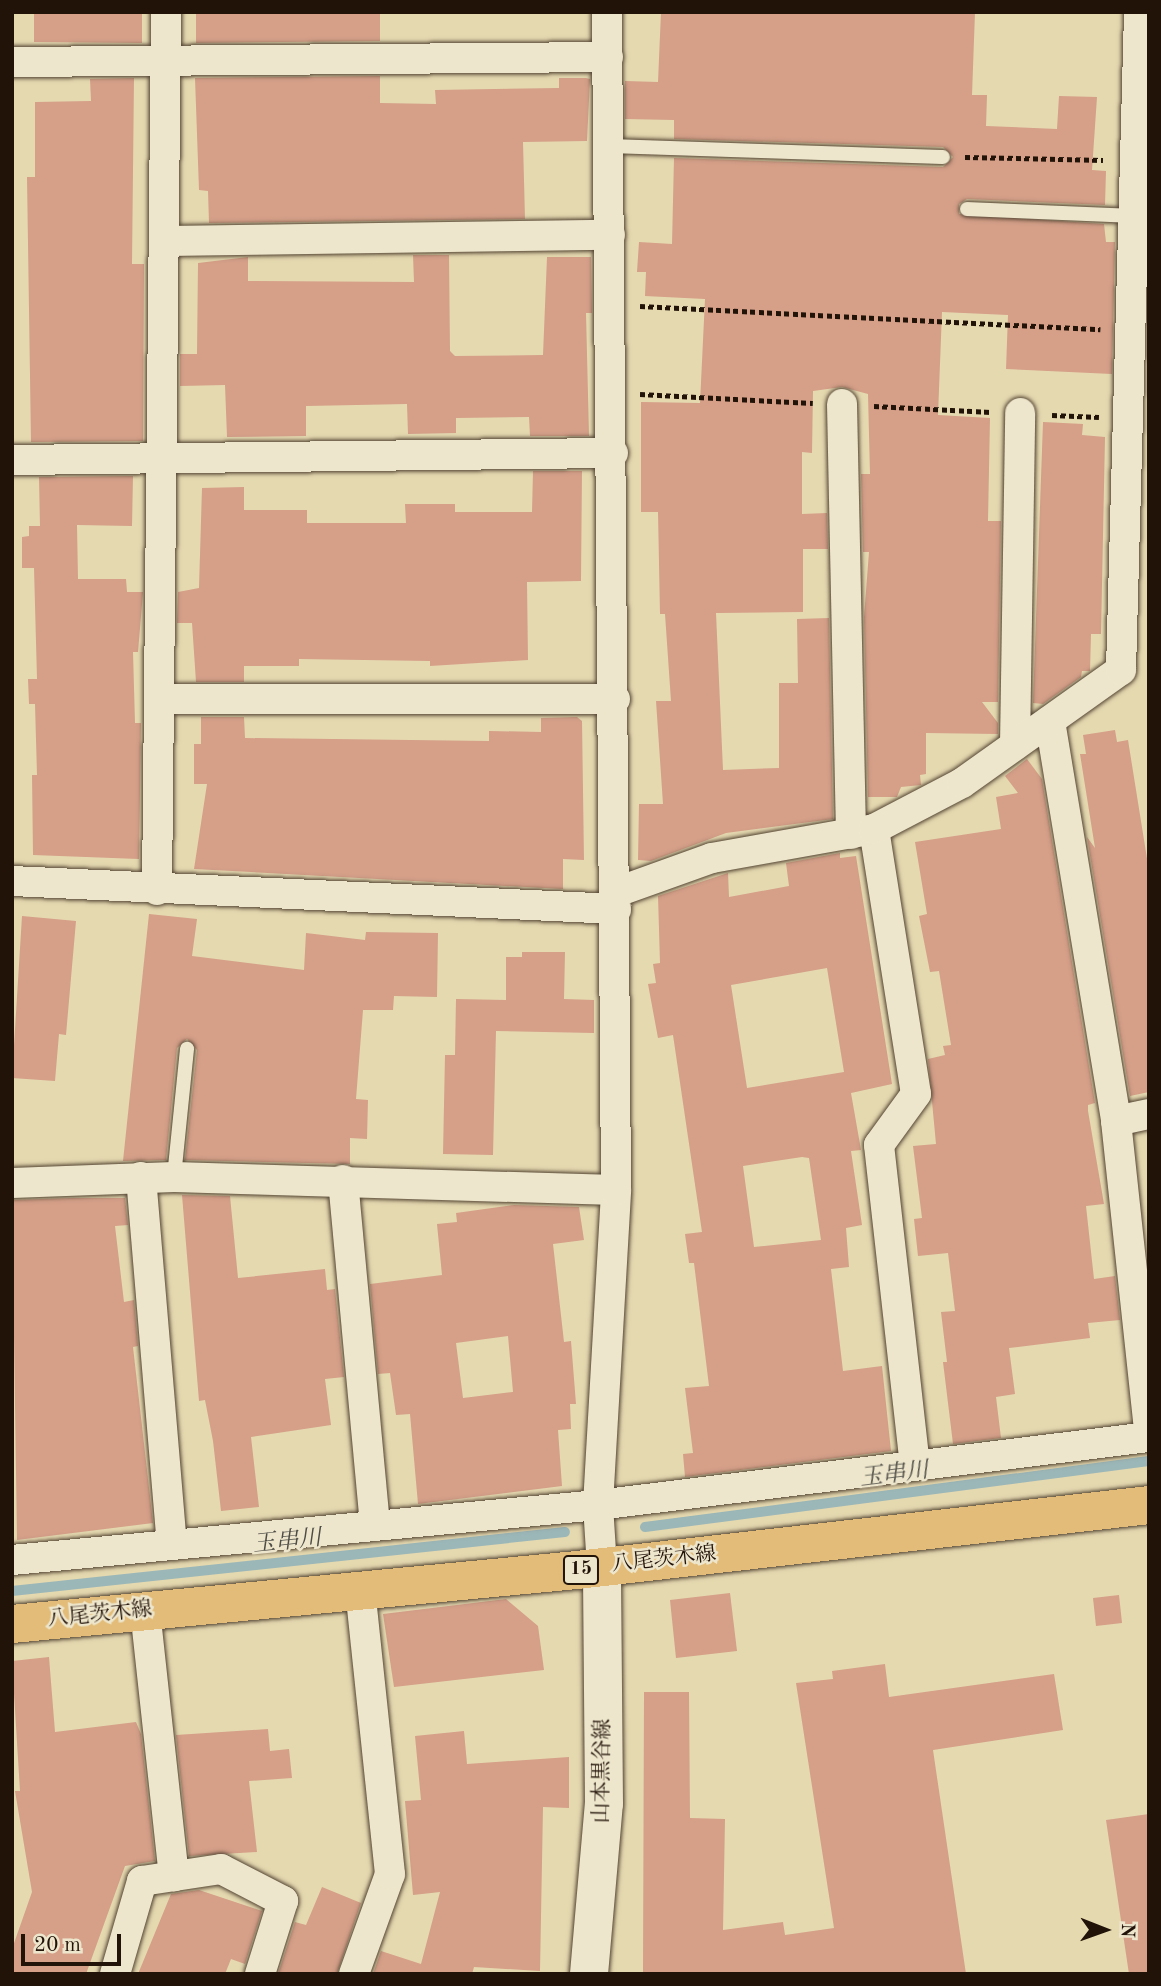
<!DOCTYPE html>
<html>
<head>
<meta charset="utf-8">
<style>
  body { margin:0 }
  #map { position:relative; width:1161px; height:1986px; overflow:hidden; background:#e5d9b0; font-family:"Old Standard TT","Noto Serif JP",serif }
  div>[style] { position:absolute }
  [style*='--x'] { left:calc(var(--x)*1px); top:calc(var(--y)*1px); width:calc(var(--w)*1px); rotate:calc(var(--a)*1deg) }
  .stream>* { height:10px; margin:-5px; padding:0 5px; transform-origin:5px; border-radius:5px; background:#9cb7b8 }
  .building>* { inset:0; background:#d59f88 }
  .path>* { height:4.5px; margin-top:-2.25px; transform-origin:0; background:repeating-linear-gradient(90deg,#221309 0 5px,transparent 0 8.5px) }
  .roads { filter:drop-shadow(0 0 2px #534433) drop-shadow(0 0 2px #534433) }
  .lane>* { height:14px; margin:-7px; padding:0 7px; transform-origin:7px; border-radius:7px; background:#eee6cc }
  .street>* { height:30px; margin:-15px; padding:0 15px; transform-origin:15px; border-radius:15px; background:#eee6cc }
  .secondary>* { height:38px; margin:-19px; padding:0 19px; transform-origin:19px; border-radius:19px; background:#eee6cc }
  .primary>* { height:38px; margin:-19px; padding:0 19px; transform-origin:19px; border-radius:19px; background:#e2bc78 }
  span { translate:-50% -50%; white-space:nowrap; text-align:center; line-height:1.15; -webkit-text-stroke:5px #eee6cc; paint-order:stroke }
  .shield-label span { padding:2px 5px; background:#eee6cc; border:2px solid; border-radius:5px; -webkit-text-stroke-width:0 }
  .shield-label { font-size:19px; color:#221309; font-weight:700 }
  .street-label { font-size:21px; color:#221309 }
  .water-label { font-size:23px; color:#4d4c46; font-style:italic }
  .frame { position:absolute; inset:0; border:14px solid #221309; pointer-events:none }
  .north { position:absolute; left:1070px; top:1895px; width:70px; height:70px; -webkit-text-stroke:5px #eee6cc; paint-order:stroke; rotate:91deg; font-size:19px; font-weight:700; line-height:28px; text-align:center; color:#221309 }
  .north::after { content:''; display:block; margin:auto; width:24px; height:32px; background:#221309; clip-path:polygon(50% 0,100% 100%,50% 72%,0 100%) }
  .scale { position:absolute; left:21px; top:1934px; width:100px; height:32px; box-sizing:border-box; border:4px solid #221309; border-top:0; padding-left:9px; font-size:21px; line-height:24px; white-space:nowrap; color:#221309; -webkit-text-stroke:5px #eee6cc; paint-order:stroke }
</style>
</head>
<body>
<div id="map">
  <div class="stream">
    <div style="--x:645;--y:1527;--w:508;--a:-7.46"></div>
    <div style="--x:12;--y:1591;--w:556;--a:-6.09"></div>
  </div>
  <div class="building">
    <div style="clip-path:polygon(34px 12px,142px 12px,142px 43px,34px 42px)"></div>
    <div style="clip-path:polygon(196px 12px,380px 12px,380px 41px,196px 43px)"></div>
    <div style="clip-path:polygon(661px 12px,975px 12px,972px 95px,987px 95px,986px 126px,1057px 129px,1059px 96px,1097px 97px,1092px 170px,1106px 171px,1105px 205px,967px 199px,959px 204px,959px 214px,1104px 224px,1106px 242px,1115px 242px,1112px 374px,1006px 369px,1008px 315px,942px 312px,938px 415px,990px 418px,988px 521px,1001px 521px,998px 702px,982px 702px,998px 723px,998px 734px,926px 733px,926px 774px,920px 775px,921px 785px,901px 787px,897px 797px,868px 797px,864px 617px,869px 552px,863px 552px,861px 474px,870px 474px,868px 394px,842px 387px,813px 391px,812px 453px,802px 452px,802px 514px,827px 513px,828px 549px,803px 549px,803px 612px,716px 613px,723px 770px,779px 768px,779px 683px,798px 683px,797px 619px,829px 618px,833px 819px,726px 833px,651px 861px,638px 860px,639px 804px,663px 804px,656px 701px,671px 701px,665px 614px,660px 614px,658px 512px,641px 512px,641px 402px,700px 403px,705px 299px,645px 296px,646px 272px,637px 272px,639px 242px,672px 244px,674px 158px,943px 167px,953px 157px,943px 147px,674px 139px,674px 120px,625px 119px,625px 81px,658px 82px)"></div>
    <div style="clip-path:polygon(380px 76px,380px 103px,436px 104px,435px 90px,559px 88px,559px 78px,586px 78px,590px 79px,587px 141px,523px 142px,525px 219px,209px 223px,208px 191px,199px 190px,195px 78px)"></div>
    <div style="clip-path:polygon(134px 78px,132px 264px,144px 264px,143px 441px,31px 442px,27px 177px,35px 177px,35px 102px,91px 101px,90px 79px)"></div>
    <div style="clip-path:polygon(413px 255px,449px 255px,450px 351px,455px 356px,543px 355px,547px 257px,591px 257px,592px 313px,586px 313px,589px 436px,530px 436px,529px 417px,456px 418px,456px 433px,408px 434px,407px 404px,306px 406px,306px 436px,227px 437px,225px 385px,180px 386px,180px 354px,197px 354px,198px 263px,248px 257px,248px 281px,414px 282px)"></div>
    <div style="clip-path:polygon(1043px 422px,1083px 424px,1082px 435px,1105px 437px,1101px 634px,1091px 634px,1090px 671px,1082px 671px,1081px 677px,1043px 704px,1033px 703px)"></div>
    <div style="clip-path:polygon(533px 471px,582px 471px,581px 581px,527px 582px,528px 660px,430px 666px,430px 661px,299px 659px,299px 666px,244px 666px,244px 682px,196px 682px,192px 623px,177px 623px,178px 592px,199px 588px,202px 488px,244px 487px,244px 510px,307px 510px,307px 523px,406px 523px,405px 504px,455px 504px,455px 512px,532px 512px)"></div>
    <div style="clip-path:polygon(133px 476px,132px 526px,77px 525px,78px 579px,126px 579px,127px 592px,143px 592px,138px 652px,133px 652px,135px 723px,141px 723px,139px 859px,33px 855px,32px 775px,37px 775px,35px 704px,29px 704px,28px 679px,37px 679px,34px 568px,22px 568px,22px 537px,29px 536px,29px 526px,40px 526px,39px 477px)"></div>
    <div style="clip-path:polygon(201px 717px,244px 717px,245px 738px,489px 741px,489px 731px,541px 732px,541px 718px,577px 717px,582px 721px,584px 860px,563px 859px,563px 889px,194px 869px,207px 784px,194px 784px,194px 744px,201px 744px)"></div>
    <div style="clip-path:polygon(1115px 730px,1117px 742px,1128px 740px,1149px 871px,1149px 1092px,1130px 1096px,1087px 837px,1095px 848px,1080px 754px,1086px 754px,1083px 735px)"></div>
    <div style="clip-path:polygon(1027px 759px,1042px 779px,1095px 1103px,1088px 1105px,1088px 1111px,1104px 1204px,1086px 1206px,1094px 1279px,1115px 1276px,1120px 1320px,1088px 1323px,1090px 1338px,1009px 1348px,1015px 1394px,996px 1397px,1001px 1438px,953px 1444px,943px 1362px,947px 1362px,941px 1312px,955px 1311px,948px 1253px,918px 1256px,914px 1219px,922px 1218px,913px 1146px,936px 1144px,928px 1059px,945px 1055px,943px 1046px,951px 1045px,939px 971px,930px 972px,919px 916px,927px 914px,915px 842px,1001px 829px,996px 797px,1018px 793px,1005px 776px)"></div>
    <div style="clip-path:polygon(evenodd,840px 853px,840px 858px,856px 856px,892px 1084px,851px 1093px,861px 1150px,851px 1151px,862px 1225px,846px 1228px,849px 1267px,831px 1269px,843px 1371px,882px 1366px,891px 1451px,685px 1477px,683px 1454px,693px 1453px,685px 1388px,709px 1386px,694px 1263px,689px 1263px,685px 1234px,702px 1232px,673px 1035px,658px 1038px,648px 984px,656px 983px,653px 964px,660px 963px,658px 896px,728px 873px,729px 897px,789px 886px,786px 863px,840px 853px,827px 968px,844px 1072px,747px 1088px,731px 985px,827px 968px,840px 853px,802px 1157px,809px 1158px,821px 1240px,754px 1247px,743px 1166px,802px 1157px)"></div>
    <div style="clip-path:polygon(149px 914px,197px 919px,192px 956px,304px 970px,306px 933px,365px 940px,366px 932px,438px 933px,437px 997px,394px 996px,393px 1010px,363px 1010px,356px 1099px,368px 1100px,367px 1139px,350px 1138px,350px 1164px,185px 1160px,197px 1050px,187px 1039px,177px 1048px,166px 1160px,123px 1161px)"></div>
    <div style="clip-path:polygon(22px 916px,76px 921px,66px 1035px,59px 1034px,55px 1081px,12px 1078px)"></div>
    <div style="clip-path:polygon(522px 952px,565px 952px,564px 999px,594px 1000px,594px 1033px,496px 1031px,493px 1155px,443px 1154px,445px 1055px,455px 1055px,456px 999px,506px 1000px,506px 957px,522px 957px)"></div>
    <div style="clip-path:polygon(182px 1195px,230px 1196px,238px 1278px,325px 1269px,327px 1290px,335px 1289px,344px 1377px,325px 1379px,331px 1425px,251px 1437px,259px 1507px,221px 1511px,213px 1441px,205px 1400px,199px 1401px)"></div>
    <div style="clip-path:polygon(71px 1198px,125px 1198px,128px 1225px,115px 1226px,124px 1302px,134px 1300px,138px 1346px,133px 1347px,153px 1523px,17px 1540px,12px 1200px)"></div>
    <div style="clip-path:polygon(evenodd,514px 1205px,579px 1207px,584px 1240px,553px 1244px,564px 1342px,571px 1341px,576px 1404px,570px 1404px,571px 1429px,558px 1430px,562px 1486px,418px 1504px,410px 1414px,396px 1415px,390px 1373px,378px 1374px,370px 1284px,442px 1275px,437px 1224px,457px 1222px,456px 1213px,514px 1205px,508px 1336px,513px 1392px,463px 1398px,456px 1343px,508px 1336px)"></div>
    <div style="clip-path:polygon(730px 1593px,737px 1651px,676px 1658px,670px 1600px)"></div>
    <div style="clip-path:polygon(1119px 1595px,1122px 1623px,1096px 1626px,1093px 1598px)"></div>
    <div style="clip-path:polygon(506px 1599px,538px 1626px,544px 1670px,394px 1687px,383px 1614px)"></div>
    <div style="clip-path:polygon(49px 1657px,55px 1732px,136px 1722px,141px 1734px,155px 1861px,125px 1866px,86px 1974px,12px 1974px,12px 1949px,32px 1892px,15px 1791px,20px 1791px,12px 1661px)"></div>
    <div style="clip-path:polygon(885px 1664px,889px 1697px,1054px 1674px,1063px 1730px,933px 1750px,966px 1974px,643px 1974px,644px 1692px,689px 1692px,690px 1818px,725px 1819px,723px 1930px,783px 1922px,785px 1935px,834px 1928px,796px 1683px,833px 1679px,832px 1671px)"></div>
    <div style="clip-path:polygon(268px 1729px,270px 1751px,289px 1749px,292px 1778px,249px 1781px,257px 1852px,189px 1856px,176px 1735px)"></div>
    <div style="clip-path:polygon(464px 1731px,467px 1764px,569px 1757px,569px 1808px,543px 1807px,540px 1971px,474px 1967px,472px 1974px,373px 1974px,381px 1951px,421px 1964px,440px 1892px,413px 1895px,405px 1801px,421px 1800px,415px 1736px)"></div>
    <div style="clip-path:polygon(1149px 1814px,1149px 1974px,1129px 1974px,1106px 1820px)"></div>
    <div style="clip-path:polygon(322px 1887px,361px 1903px,337px 1974px,278px 1974px,295px 1922px,306px 1925px)"></div>
    <div style="clip-path:polygon(199px 1890px,262px 1911px,245px 1964px,231px 1959px,225px 1974px,138px 1974px,171px 1894px)"></div>
  </div>
  <div class="path">
    <div style="--x:965;--y:157;--w:138;--a:1.2"></div>
    <div style="--x:640;--y:306;--w:461;--a:2.9"></div>
    <div style="--x:640;--y:394;--w:173;--a:3"></div>
    <div style="--x:874;--y:406;--w:117;--a:2.9"></div>
    <div style="--x:1052;--y:415;--w:47;--a:2.4"></div>
  </div>
  <div class="roads">
    <div class="lane">
      <div style="--x:609;--y:146;--w:334;--a:1.9"></div>
      <div style="--x:967;--y:209;--w:167;--a:2.4"></div>
      <div style="--x:174;--y:1177;--w:129;--a:-84.2"></div>
    </div>
    <div class="street">
      <div style="--x:12;--y:62;--w:596;--a:-0.48"></div>
      <div style="--x:165;--y:241;--w:445;--a:-0.8"></div>
      <div style="--x:842;--y:404;--w:430;--a:88.8"></div>
      <div style="--x:12;--y:460;--w:601;--a:-0.67"></div>
      <div style="--x:160;--y:699;--w:455;--a:0"></div>
      <div style="--x:1050;--y:721;--w:405;--a:80.6"></div>
      <div style="--x:1116;--y:1121;--w:311;--a:83.9"></div>
      <div style="--x:1015;--y:745;--w:332;--a:-89.1"></div>
      <div style="--x:874;--y:829;--w:268;--a:81"></div>
      <div style="--x:916;--y:1094;--w:63;--a:126"></div>
      <div style="--x:879;--y:1145;--w:321;--a:83.6"></div>
      <div style="--x:12;--y:881;--w:605;--a:2.65"></div>
      <div style="--x:157;--y:890;--w:878;--a:-89.41"></div>
      <div style="--x:617;--y:892;--w:101;--a:-19.7"></div>
      <div style="--x:712;--y:858;--w:165;--a:-10.1"></div>
      <div style="--x:874;--y:829;--w:99;--a:-27.6"></div>
      <div style="--x:962;--y:783;--w:195;--a:-35.4"></div>
      <div style="--x:1121;--y:670;--w:658;--a:-88.43"></div>
      <div style="--x:1116;--y:1121;--w:34;--a:-12"></div>
      <div style="--x:141;--y:1177;--w:369;--a:85.2"></div>
      <div style="--x:343;--y:1180;--w:347;--a:84.7"></div>
      <div style="--x:12;--y:1183;--w:162;--a:-2.1"></div>
      <div style="--x:174;--y:1177;--w:442;--a:1.7"></div>
      <div style="--x:12;--y:1560;--w:589;--a:-5.36"></div>
      <div style="--x:598;--y:1505;--w:555;--a:-7.04"></div>
      <div style="--x:602;--y:1567;--w:62;--a:-93.7"></div>
      <div style="--x:598;--y:1505;--w:316;--a:-86.7"></div>
      <div style="--x:616;--y:1190;--w:1178;--a:-90.44"></div>
      <div style="--x:145;--y:1610;--w:268;--a:83.8"></div>
      <div style="--x:115;--y:1974;--w:97;--a:-73.8"></div>
      <div style="--x:142;--y:1881;--w:80;--a:-8.6"></div>
      <div style="--x:221;--y:1869;--w:70;--a:27.3"></div>
      <div style="--x:283;--y:1901;--w:77;--a:107.5"></div>
      <div style="--x:354;--y:1974;--w:106;--a:-70.2"></div>
      <div style="--x:390;--y:1874;--w:288;--a:-96"></div>
    </div>
    <div class="secondary">
      <div style="--x:589;--y:1974;--w:171;--a:-85"></div>
      <div style="--x:604;--y:1804;--w:237;--a:-90.5"></div>
    </div>
    <div class="primary">
      <div style="--x:12;--y:1624;--w:568;--a:-5.46"></div>
      <div style="--x:577;--y:1570;--w:576;--a:-6.48"></div>
    </div>
  </div>
  <div class="shield-label">
    <span style="left:581px;top:1570px">15</span>
  </div>
  <div class="street-label">
    <span style="left:664px;top:1560px;rotate:-6deg">八尾茨木線</span>
    <span style="left:100px;top:1615px;rotate:-6deg">八尾茨木線</span>
    <span style="left:603px;top:1771px;rotate:-89deg">山本黒谷線</span>
  </div>
  <div class="water-label">
    <span style="left:894px;top:1475px;rotate:-7deg">玉串川</span>
    <span style="left:287px;top:1542px;rotate:-6deg">玉串川</span>
  </div>
  <div class="frame"></div>
  <div class="north">N</div>
  <div class="scale">20 m</div>
</div>
</body>
</html>
